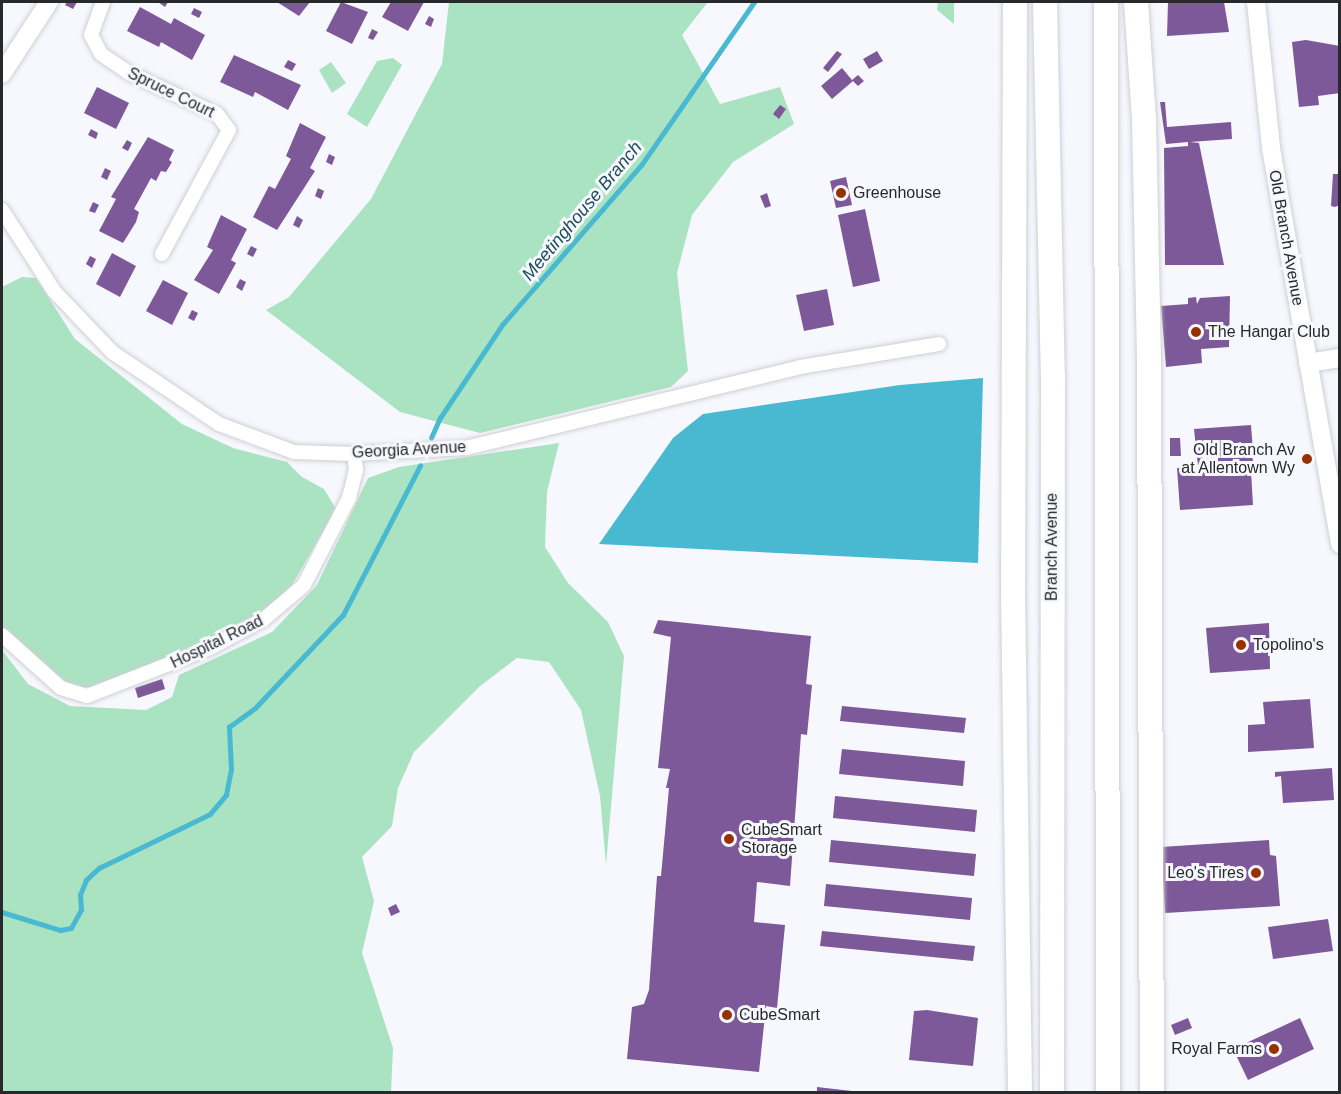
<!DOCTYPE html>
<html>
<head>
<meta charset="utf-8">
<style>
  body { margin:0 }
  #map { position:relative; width:1341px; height:1094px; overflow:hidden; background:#f7f8fd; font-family:Arial,sans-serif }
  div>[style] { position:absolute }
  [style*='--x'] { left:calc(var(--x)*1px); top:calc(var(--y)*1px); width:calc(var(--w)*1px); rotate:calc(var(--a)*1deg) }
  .green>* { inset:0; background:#a9e3c1 }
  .water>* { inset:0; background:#49b9d1 }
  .stream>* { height:4.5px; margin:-2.25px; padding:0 2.25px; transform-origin:2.25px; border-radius:2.25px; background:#49b9d1 }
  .building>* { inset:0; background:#7d5999 }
  .roads { filter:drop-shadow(0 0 2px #cecfd4) drop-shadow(0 0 2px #cecfd4) }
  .street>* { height:14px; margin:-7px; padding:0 7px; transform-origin:7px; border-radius:7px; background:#fff }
  .secondary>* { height:18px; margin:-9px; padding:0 9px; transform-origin:9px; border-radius:9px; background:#fff }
  .highway>* { height:24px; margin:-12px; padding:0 12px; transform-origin:12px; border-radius:12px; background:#fff }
  .dots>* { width:16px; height:16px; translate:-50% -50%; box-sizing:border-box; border:3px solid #f7f8fd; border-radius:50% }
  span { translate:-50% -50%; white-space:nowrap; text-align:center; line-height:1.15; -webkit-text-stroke:6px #f7f8fd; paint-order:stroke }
  .street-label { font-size:16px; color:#28292a }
  .poi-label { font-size:16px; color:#28292a }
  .left { translate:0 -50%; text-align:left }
  .right { translate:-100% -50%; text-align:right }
  .water-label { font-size:18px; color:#1d4d58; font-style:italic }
  .frame { position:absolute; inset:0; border:3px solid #28292a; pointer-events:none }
</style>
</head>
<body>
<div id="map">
  <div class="green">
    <div style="clip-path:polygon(449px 2px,708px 2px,682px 35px,720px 104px,780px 87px,794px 124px,733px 162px,692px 215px,677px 273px,688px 371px,671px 387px,480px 433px,400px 412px,266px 310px,289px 297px,371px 199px,442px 64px)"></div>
    <div style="clip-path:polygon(938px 2px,954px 2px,954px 24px,937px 10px)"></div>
    <div style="clip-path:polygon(393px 58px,402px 65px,367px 127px,347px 114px,377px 61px)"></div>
    <div style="clip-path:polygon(331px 62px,346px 83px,332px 93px,319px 70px)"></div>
    <div style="clip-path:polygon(22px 277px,36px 278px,75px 339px,182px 424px,233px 448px,287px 462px,302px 477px,324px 489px,336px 509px,291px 587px,266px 609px,242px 626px,101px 687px,65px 687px,2px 630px,2px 287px)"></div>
    <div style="clip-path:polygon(559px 443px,547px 492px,545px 547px,568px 583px,608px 622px,624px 656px,606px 865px,600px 796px,581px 710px,549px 662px,517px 658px,479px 687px,414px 752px,398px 788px,392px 826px,362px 857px,374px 901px,362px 953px,393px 1048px,391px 1092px,2px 1092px,2px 650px,28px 684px,70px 706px,146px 710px,172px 697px,179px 675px,272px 632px,317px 585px,368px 478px,399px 467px)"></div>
  </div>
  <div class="water">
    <div style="clip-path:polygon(983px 378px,978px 563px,599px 544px,673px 438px,703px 414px,900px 385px)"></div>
  </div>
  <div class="stream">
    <div style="--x:431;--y:438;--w:22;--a:-66"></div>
    <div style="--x:440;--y:418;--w:112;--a:-56.3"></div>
    <div style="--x:502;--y:325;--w:213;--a:-49"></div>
    <div style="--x:642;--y:164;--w:197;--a:-55.3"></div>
    <div style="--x:2;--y:912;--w:61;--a:17.2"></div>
    <div style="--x:60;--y:930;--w:11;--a:-10"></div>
    <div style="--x:71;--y:928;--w:21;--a:-61"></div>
    <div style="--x:81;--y:910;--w:15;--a:-94"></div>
    <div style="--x:80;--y:895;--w:16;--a:-68"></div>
    <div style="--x:86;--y:880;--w:18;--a:-43"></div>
    <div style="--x:99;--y:868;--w:123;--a:-25.9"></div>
    <div style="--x:210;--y:814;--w:25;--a:-50"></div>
    <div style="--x:226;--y:795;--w:25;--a:-79"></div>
    <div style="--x:231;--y:770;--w:43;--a:-92.7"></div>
    <div style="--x:229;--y:727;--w:32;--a:-36"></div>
    <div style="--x:255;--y:708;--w:128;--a:-46.6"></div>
    <div style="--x:343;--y:615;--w:168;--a:-62.7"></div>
  </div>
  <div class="building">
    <div style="clip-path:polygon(67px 2px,77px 2px,73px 9px,65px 5px)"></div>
    <div style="clip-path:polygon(158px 2px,168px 2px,165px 7px)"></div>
    <div style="clip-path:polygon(277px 2px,310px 2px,299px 16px)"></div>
    <div style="clip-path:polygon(341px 2px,368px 12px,352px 44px,326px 31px)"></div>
    <div style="clip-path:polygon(391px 2px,424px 2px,408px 31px,382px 17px)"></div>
    <div style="clip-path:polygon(1168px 2px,1224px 2px,1229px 32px,1167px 36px)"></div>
    <div style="clip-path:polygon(140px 7px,171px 24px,174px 18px,205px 35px,192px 60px,161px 42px,159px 47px,127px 31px)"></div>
    <div style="clip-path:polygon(194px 8px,202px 12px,199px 18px,191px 14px)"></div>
    <div style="clip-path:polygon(429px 16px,434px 19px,431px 27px,425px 24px)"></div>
    <div style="clip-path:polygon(372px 29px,378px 32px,373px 40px,368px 38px)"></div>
    <div style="clip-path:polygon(1306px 40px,1340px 46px,1340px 93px,1318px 96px,1319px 105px,1299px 107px,1292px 42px)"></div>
    <div style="clip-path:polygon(837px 51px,842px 54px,828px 72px,823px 68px)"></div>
    <div style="clip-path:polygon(877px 51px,883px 61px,869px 69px,863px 59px)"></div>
    <div style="clip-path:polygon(234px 55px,301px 85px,288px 110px,255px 92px,253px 97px,220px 82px)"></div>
    <div style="clip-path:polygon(288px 60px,296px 64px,292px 71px,284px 67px)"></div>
    <div style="clip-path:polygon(842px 68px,852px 80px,858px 75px,864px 81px,858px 86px,853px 81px,832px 99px,821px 86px)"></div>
    <div style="clip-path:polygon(97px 87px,129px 103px,116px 129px,84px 113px)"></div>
    <div style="clip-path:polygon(1160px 102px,1165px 102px,1167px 127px,1231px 122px,1232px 139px,1190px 142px,1199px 143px,1224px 265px,1165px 265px,1164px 148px,1188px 146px,1188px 142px,1166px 144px)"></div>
    <div style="clip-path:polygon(780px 105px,786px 109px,779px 119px,773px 114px)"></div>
    <div style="clip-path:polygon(300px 123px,326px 137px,310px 168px,315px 171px,277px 230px,253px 217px,269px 186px,275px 189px,291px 159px,286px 156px)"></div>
    <div style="clip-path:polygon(91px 129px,98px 133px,96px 139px,88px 135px)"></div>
    <div style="clip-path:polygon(148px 137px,174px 150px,169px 160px,172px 162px,166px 172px,161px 171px,156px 181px,151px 178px,134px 209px,139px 212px,136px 222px,123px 243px,99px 231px,116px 199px,111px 197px)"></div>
    <div style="clip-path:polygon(127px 140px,132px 143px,128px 151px,122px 148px)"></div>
    <div style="clip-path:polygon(329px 154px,335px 157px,332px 165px,326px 162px)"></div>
    <div style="clip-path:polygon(105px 168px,111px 171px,107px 180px,101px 177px)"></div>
    <div style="clip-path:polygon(1333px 174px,1340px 174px,1340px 205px,1335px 207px,1331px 206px)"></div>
    <div style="clip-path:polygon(846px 177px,852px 205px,836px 208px,830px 181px)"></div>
    <div style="clip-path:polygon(318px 188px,324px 191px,321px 199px,315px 196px)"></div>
    <div style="clip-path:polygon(767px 193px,771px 206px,765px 208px,760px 196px)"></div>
    <div style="clip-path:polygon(93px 202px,99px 205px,95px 213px,89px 211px)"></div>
    <div style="clip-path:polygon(865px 209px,880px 281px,853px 287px,838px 215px)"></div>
    <div style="clip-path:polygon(221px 215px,247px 229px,231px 260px,236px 263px,219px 294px,194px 280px,213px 250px,207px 247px)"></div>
    <div style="clip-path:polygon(297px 216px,303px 220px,299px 228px,293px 225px)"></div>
    <div style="clip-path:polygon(251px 246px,257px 249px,253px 257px,247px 254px)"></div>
    <div style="clip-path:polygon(112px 253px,136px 266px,120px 297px,96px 284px)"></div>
    <div style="clip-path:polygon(90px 256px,96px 259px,92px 268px,86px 264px)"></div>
    <div style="clip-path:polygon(240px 279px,246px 282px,242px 291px,236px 287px)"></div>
    <div style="clip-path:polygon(163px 280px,188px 293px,172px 325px,146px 311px)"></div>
    <div style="clip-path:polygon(827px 289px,834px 325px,804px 331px,796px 295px)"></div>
    <div style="clip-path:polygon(1230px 296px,1229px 347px,1201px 349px,1202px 363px,1166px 367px,1161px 306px,1188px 304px,1188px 298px,1196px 297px,1197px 304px,1200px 298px)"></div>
    <div style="clip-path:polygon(192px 310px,198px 313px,194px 321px,188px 318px)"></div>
    <div style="clip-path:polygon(1251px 425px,1253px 451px,1244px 452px,1252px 454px,1254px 469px,1245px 469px,1251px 471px,1253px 505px,1180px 510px,1177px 468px,1198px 467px,1194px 429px)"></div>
    <div style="clip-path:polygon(1170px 438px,1180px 438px,1181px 456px,1170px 456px)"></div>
    <div style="clip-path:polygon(658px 620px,811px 636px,806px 684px,812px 685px,807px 735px,801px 734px,790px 886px,757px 882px,754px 922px,785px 925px,777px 1008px,766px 1006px,759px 1072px,627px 1059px,632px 1007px,644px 1004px,649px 990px,657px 876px,661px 876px,669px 788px,666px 788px,670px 769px,658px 768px,671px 637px,653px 633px)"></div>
    <div style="clip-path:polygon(1269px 623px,1270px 669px,1210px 673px,1206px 628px)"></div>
    <div style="clip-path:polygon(162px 679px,165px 689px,138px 698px,135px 688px)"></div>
    <div style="clip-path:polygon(1310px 699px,1314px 748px,1248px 752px,1248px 725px,1265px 724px,1263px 702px)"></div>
    <div style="clip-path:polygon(842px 706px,966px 718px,964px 733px,840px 721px)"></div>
    <div style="clip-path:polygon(842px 749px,965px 761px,963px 786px,839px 774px)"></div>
    <div style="clip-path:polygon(1332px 768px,1334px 800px,1283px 803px,1281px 776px,1275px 777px,1275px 772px)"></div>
    <div style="clip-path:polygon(835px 796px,977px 810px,975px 832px,833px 818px)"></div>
    <div style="clip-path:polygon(831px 840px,976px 854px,974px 876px,829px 862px)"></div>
    <div style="clip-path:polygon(1269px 840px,1270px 855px,1276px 856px,1280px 906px,1165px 913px,1161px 847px)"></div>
    <div style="clip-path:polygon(826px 884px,972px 898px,970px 920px,824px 906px)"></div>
    <div style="clip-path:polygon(396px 904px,400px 912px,391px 916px,388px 908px)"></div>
    <div style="clip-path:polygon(1328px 919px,1333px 951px,1273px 959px,1268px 927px)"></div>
    <div style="clip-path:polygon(822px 931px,975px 946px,973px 961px,820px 946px)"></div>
    <div style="clip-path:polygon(927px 1010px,978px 1018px,973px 1066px,909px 1060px,914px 1011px)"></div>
    <div style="clip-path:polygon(1188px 1018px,1192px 1028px,1175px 1035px,1171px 1025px)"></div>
    <div style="clip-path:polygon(1300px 1018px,1314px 1049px,1248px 1080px,1233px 1049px)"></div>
    <div style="clip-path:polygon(817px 1087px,852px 1091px,852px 1092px,817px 1092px)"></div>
  </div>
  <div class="roads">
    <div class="street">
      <div style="--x:103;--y:2;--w:35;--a:110"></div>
      <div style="--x:91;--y:35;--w:21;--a:62"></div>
      <div style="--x:101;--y:54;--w:34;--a:34"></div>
      <div style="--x:129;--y:73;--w:97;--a:25"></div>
      <div style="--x:217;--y:114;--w:20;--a:53"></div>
      <div style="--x:229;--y:130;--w:141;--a:118.4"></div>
      <div style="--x:2;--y:210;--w:96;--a:57.3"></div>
      <div style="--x:54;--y:291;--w:84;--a:46.4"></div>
      <div style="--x:112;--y:352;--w:129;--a:33.9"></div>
      <div style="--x:219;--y:424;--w:80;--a:20.5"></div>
      <div style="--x:294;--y:452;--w:60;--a:1.9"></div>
      <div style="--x:354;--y:454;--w:112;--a:-3.1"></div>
      <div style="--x:466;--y:448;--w:344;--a:-13.6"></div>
      <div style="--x:800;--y:367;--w:141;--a:-9.4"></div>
      <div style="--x:2;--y:635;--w:79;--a:41.9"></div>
      <div style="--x:61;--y:688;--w:27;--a:17"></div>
      <div style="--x:87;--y:696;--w:132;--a:-21.3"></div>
      <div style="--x:210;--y:648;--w:61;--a:-28.2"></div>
      <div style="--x:264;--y:619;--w:52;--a:-40.4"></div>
      <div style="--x:304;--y:585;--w:98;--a:-62.7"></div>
      <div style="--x:349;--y:498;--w:29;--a:-76"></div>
      <div style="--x:356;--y:470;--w:16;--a:-97"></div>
    </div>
    <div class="secondary">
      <div style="--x:1256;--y:2;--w:147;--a:84.1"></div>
      <div style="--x:1271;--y:148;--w:402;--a:80.1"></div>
      <div style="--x:2;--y:74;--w:86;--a:-56.9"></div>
      <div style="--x:1308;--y:363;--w:32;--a:-9"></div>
    </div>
    <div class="highway">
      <div style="--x:1015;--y:2;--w:588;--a:90.19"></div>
      <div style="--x:1013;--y:590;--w:502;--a:89.2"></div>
      <div style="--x:1045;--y:2;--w:372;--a:88.8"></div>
      <div style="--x:1053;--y:374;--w:718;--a:90.08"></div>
      <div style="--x:1106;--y:2;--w:1090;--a:89.89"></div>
      <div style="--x:1136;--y:2;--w:117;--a:86.1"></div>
      <div style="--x:1144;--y:119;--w:237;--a:88.8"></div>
      <div style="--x:1149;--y:356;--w:736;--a:89.77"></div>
    </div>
  </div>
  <div class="dots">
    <div style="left:841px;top:193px;background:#963102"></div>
    <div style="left:1196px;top:332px;background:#963102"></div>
    <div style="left:1307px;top:459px;background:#963102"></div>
    <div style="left:1241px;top:645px;background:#963102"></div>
    <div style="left:729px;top:839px;background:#963102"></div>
    <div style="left:1256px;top:873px;background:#963102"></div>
    <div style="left:727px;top:1015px;background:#963102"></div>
    <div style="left:1274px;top:1049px;background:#963102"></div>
  </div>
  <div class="street-label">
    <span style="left:171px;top:93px;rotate:26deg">Spruce Court</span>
    <span style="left:1286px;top:238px;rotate:80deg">Old Branch Avenue</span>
    <span style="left:409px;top:450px;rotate:-3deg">Georgia Avenue</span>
    <span style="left:1052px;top:547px;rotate:-90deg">Branch Avenue</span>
    <span style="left:217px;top:642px;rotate:-26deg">Hospital Road</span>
  </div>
  <div class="poi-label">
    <span class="left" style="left:853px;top:193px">Greenhouse</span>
    <span class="left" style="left:1208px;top:332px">The Hangar Club</span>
    <span class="right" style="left:1295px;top:459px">Old Branch Av<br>at Allentown Wy</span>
    <span class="left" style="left:1253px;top:645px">Topolino's</span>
    <span class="left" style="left:741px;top:839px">CubeSmart<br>Storage</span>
    <span class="right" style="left:1244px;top:873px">Leo's Tires</span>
    <span class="left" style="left:739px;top:1015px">CubeSmart</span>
    <span class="right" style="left:1262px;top:1049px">Royal Farms</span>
  </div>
  <div class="water-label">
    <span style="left:582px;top:211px;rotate:-50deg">Meetinghouse Branch</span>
  </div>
  <div class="frame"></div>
</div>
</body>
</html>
